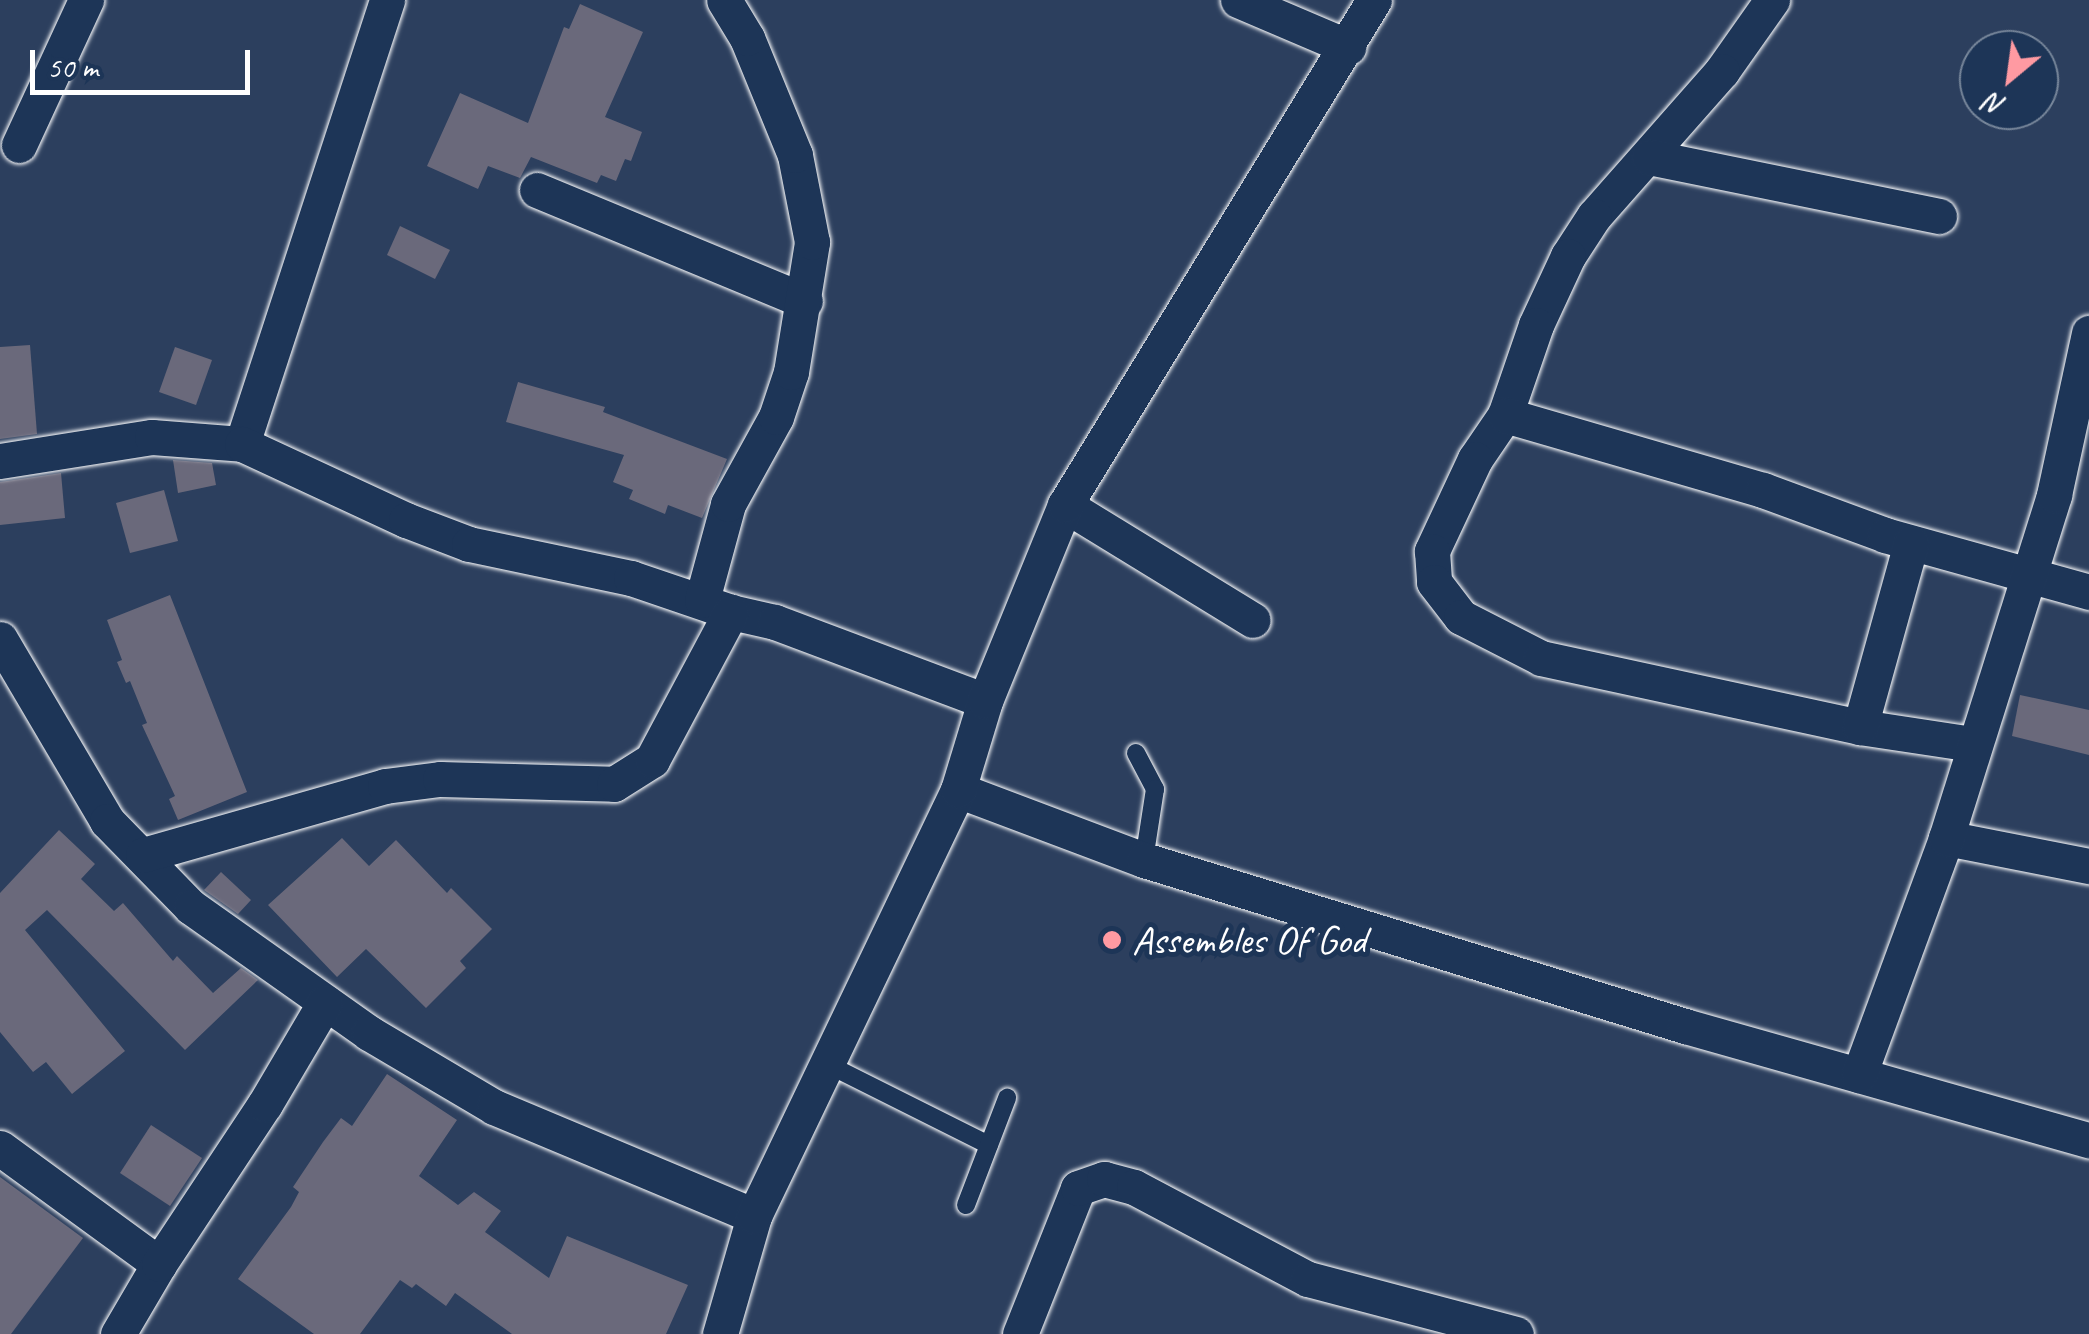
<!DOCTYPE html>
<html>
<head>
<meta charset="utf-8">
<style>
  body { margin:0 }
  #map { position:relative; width:2089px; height:1334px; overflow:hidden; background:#2c3f5e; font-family:Caveat,sans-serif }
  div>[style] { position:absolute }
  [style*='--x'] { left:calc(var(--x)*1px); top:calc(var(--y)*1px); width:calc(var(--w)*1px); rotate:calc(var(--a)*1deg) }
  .building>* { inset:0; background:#6a697b }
  .roads { filter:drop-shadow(0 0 2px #fff) drop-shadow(0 0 2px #fff) }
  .service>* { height:18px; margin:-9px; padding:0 9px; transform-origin:9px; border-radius:9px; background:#1d3557 }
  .minor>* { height:35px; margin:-17.5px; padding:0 17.5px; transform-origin:17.5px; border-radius:17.5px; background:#1d3557 }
  .dots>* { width:28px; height:28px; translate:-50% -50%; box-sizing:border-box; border:5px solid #1d3557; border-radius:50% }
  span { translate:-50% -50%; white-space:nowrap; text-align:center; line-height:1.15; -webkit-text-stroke:10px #1d3557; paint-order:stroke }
  .poi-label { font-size:40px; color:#fff }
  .left { translate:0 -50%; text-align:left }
  .north { position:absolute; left:1959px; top:30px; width:100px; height:100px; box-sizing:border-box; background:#1d3557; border:2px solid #77869a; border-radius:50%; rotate:209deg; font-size:28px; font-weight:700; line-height:40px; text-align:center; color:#fff }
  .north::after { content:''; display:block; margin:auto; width:35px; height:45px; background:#ff9aa2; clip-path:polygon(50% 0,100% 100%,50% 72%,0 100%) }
  .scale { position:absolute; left:30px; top:50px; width:220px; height:45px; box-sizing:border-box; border:5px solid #fff; border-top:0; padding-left:12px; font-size:30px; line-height:35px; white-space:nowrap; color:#fff; -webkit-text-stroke:8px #1d3557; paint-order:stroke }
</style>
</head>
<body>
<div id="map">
  <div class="building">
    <div style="clip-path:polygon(580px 4px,643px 32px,605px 117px,642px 132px,631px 161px,625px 159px,616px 181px,601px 175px,597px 183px,531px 157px,520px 178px,488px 166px,478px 189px,427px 166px,460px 93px,528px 123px,564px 27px,569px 29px)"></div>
    <div style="clip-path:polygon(400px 226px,450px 250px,435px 279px,387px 255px)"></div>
    <div style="clip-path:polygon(30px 345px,37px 434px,0 439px,0 347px)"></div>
    <div style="clip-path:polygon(175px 347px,212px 360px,196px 405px,159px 392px)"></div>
    <div style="clip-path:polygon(518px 382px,605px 407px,603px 412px,727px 459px,702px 518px,668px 505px,665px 514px,629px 499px,633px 490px,613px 482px,624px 455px,506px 422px)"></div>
    <div style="clip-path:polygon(173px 460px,212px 463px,216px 485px,178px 493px)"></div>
    <div style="clip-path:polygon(61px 473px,65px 518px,0 525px,0 482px)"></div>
    <div style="clip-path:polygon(164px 490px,178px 541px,130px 553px,116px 503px)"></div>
    <div style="clip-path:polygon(170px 595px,247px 792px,178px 820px,169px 799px,175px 796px,142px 725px,147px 723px,130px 681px,126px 683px,117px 662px,122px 660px,107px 620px)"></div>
    <div style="clip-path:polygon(2020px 695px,2089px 710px,2089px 755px,2012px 736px)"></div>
    <div style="clip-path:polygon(59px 830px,95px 864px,81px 879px,114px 911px,123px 903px,173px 961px,177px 956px,213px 993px,241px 968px,258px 980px,185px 1050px,47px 910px,25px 930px,125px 1051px,72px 1094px,46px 1062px,33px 1072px,0 1032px,0 893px)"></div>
    <div style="clip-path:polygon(342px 838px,369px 866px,396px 840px,447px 893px,451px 888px,492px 929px,460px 961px,466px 968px,426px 1008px,366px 949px,337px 977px,268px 905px)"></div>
    <div style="clip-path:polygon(221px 872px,251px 900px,238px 914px,204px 890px)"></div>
    <div style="clip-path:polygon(387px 1074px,457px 1120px,419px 1176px,458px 1205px,474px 1192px,501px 1211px,485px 1232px,549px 1278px,567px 1236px,688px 1285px,666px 1334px,512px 1334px,455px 1293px,446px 1306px,416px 1284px,412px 1288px,400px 1280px,360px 1334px,314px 1334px,238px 1279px,291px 1207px,299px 1192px,293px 1187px,323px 1142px,341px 1118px,352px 1126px)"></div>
    <div style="clip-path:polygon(151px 1125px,202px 1158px,170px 1206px,120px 1173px)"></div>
    <div style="clip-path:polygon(0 1177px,83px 1238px,11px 1334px,0 1334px)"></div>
  </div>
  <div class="roads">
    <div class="service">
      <div style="--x:1136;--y:753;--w:41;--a:62.2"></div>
      <div style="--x:1155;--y:789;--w:72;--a:98.8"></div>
      <div style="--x:827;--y:1064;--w:181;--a:26.6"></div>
      <div style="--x:966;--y:1205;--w:115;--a:-69"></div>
    </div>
    <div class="minor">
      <div style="--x:1238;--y:0;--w:120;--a:23.1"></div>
      <div style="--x:1772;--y:0;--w:87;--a:125.2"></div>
      <div style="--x:1722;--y:71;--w:193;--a:131.4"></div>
      <div style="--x:1594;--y:216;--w:48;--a:123"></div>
      <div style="--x:1568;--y:256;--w:76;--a:114.9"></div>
      <div style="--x:1536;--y:325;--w:95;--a:109"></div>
      <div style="--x:1505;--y:415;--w:53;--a:124.3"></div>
      <div style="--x:1475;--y:459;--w:102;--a:115.1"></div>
      <div style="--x:1432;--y:551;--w:31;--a:86"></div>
      <div style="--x:1434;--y:582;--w:44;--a:52.4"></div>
      <div style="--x:1461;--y:617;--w:90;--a:27.1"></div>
      <div style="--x:1541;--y:658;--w:326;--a:12.2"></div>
      <div style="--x:1860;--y:727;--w:113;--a:8.6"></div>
      <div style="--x:19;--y:145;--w:160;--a:-65.2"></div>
      <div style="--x:1649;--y:157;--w:296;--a:11.5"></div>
      <div style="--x:537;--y:190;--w:290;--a:22.5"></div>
      <div style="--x:1505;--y:415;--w:269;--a:16.2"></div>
      <div style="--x:1763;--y:490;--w:130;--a:20.2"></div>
      <div style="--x:1885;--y:535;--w:212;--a:15.6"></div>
      <div style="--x:242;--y:444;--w:467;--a:-71.9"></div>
      <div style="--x:0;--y:461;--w:154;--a:-9"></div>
      <div style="--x:152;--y:437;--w:90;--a:4.4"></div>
      <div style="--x:242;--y:444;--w:181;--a:24.9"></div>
      <div style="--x:406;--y:520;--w:67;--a:20.9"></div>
      <div style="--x:469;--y:544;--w:166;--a:11.9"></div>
      <div style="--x:631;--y:578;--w:106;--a:18.8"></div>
      <div style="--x:731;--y:612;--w:45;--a:12.8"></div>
      <div style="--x:775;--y:622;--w:224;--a:20.6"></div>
      <div style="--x:1065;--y:505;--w:220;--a:31.5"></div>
      <div style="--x:702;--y:600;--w:99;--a:-74.8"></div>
      <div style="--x:728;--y:504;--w:99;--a:-61.1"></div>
      <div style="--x:776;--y:417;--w:47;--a:-71.6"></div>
      <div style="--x:791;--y:372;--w:132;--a:-80.8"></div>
      <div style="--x:812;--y:242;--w:89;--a:-101.1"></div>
      <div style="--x:795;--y:155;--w:126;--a:-112.3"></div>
      <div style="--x:747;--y:38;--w:44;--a:-121.2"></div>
      <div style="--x:0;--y:639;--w:211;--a:59.5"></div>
      <div style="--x:107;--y:821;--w:120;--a:45.7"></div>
      <div style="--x:191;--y:907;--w:218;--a:35.3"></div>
      <div style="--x:369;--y:1033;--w:145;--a:30.6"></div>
      <div style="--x:494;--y:1107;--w:282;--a:22.7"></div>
      <div style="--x:1860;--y:727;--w:191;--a:-74.5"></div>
      <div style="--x:958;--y:790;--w:199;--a:20.6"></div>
      <div style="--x:1144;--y:860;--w:566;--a:17.06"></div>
      <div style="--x:1685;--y:1026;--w:420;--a:15.8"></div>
      <div style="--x:1946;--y:838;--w:146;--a:11.1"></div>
      <div style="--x:143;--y:855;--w:252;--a:-15.9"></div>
      <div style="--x:385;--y:786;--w:55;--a:-7.3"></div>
      <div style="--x:440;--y:779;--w:174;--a:1.6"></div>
      <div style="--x:614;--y:784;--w:45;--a:-32.3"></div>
      <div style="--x:652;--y:760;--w:168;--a:-61.9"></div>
      <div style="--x:1859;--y:1075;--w:252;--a:-69.8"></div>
      <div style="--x:1946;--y:838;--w:360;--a:-72.5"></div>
      <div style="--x:2054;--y:495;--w:166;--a:-77.8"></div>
      <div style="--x:0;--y:1148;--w:197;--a:36.1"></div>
      <div style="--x:118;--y:1334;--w:81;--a:-59.6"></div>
      <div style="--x:159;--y:1264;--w:192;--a:-56.5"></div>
      <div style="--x:265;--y:1104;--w:118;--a:-59.5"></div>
      <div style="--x:720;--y:1334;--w:123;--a:-73.9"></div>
      <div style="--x:754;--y:1216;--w:472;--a:-64.4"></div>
      <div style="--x:958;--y:790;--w:93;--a:-73.1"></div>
      <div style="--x:985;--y:701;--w:212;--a:-67.8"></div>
      <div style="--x:1065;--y:505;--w:592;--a:-58.54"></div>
      <div style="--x:1020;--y:1334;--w:157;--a:-68.3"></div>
      <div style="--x:1078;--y:1188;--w:28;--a:-19"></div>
      <div style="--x:1104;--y:1179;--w:31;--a:15"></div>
      <div style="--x:1134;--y:1187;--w:197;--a:27.9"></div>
      <div style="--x:1308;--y:1279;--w:215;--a:14.8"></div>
    </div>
  </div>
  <div class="dots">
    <div style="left:1112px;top:940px;background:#ff9aa2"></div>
  </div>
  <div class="poi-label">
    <span class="left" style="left:1132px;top:940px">Assembles Of God</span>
  </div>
  <div class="north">N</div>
  <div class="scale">50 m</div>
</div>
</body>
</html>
